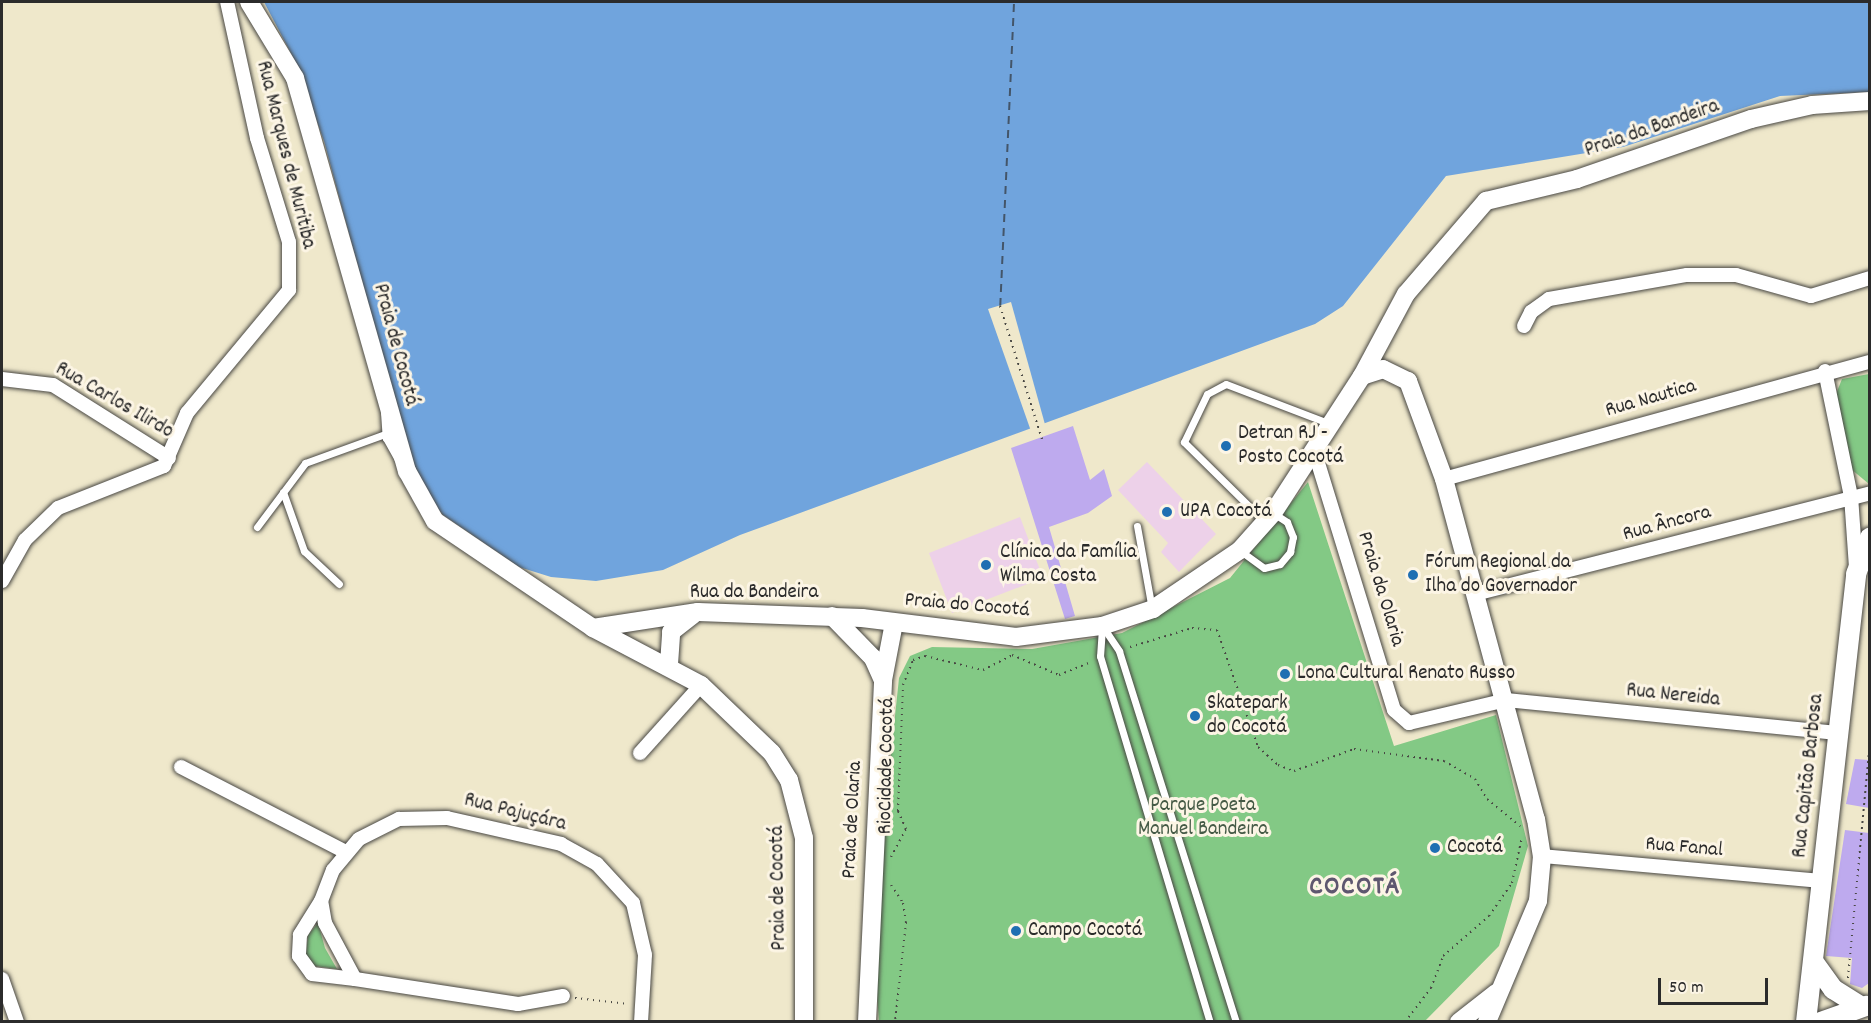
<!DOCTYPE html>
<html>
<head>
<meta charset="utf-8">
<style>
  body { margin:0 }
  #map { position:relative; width:1871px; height:1023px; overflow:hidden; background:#efe8cb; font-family:Dekko,sans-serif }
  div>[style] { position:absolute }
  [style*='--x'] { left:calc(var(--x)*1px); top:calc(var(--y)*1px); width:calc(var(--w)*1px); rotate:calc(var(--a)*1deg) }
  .built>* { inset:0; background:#edd1e9 }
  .green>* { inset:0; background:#83c985 }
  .water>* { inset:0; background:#70a4dd }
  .pier>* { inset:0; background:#efe8cb }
  .ferry>* { height:1.5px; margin-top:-0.75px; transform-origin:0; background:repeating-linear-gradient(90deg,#435569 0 8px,transparent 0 14px) }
  .building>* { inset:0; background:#beaaee }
  .path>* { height:2px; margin-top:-1px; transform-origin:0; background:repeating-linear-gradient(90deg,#484743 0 1.5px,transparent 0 6px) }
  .roads { filter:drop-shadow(0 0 2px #484743) drop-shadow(0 0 2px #484743) }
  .service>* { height:7px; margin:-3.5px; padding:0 3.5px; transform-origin:3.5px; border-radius:3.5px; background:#fff }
  .minor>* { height:14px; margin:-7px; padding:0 7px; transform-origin:7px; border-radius:7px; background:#fff }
  .tertiary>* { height:18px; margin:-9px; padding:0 9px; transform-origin:9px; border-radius:9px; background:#fff }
  .secondary>* { height:20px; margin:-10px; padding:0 10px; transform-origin:10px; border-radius:10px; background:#fff }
  .dots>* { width:16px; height:16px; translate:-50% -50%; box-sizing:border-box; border:3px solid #fcf5e5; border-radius:50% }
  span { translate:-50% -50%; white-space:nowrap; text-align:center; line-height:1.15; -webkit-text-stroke:6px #fcf5e5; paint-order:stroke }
  .street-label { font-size:21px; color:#2b2b2b }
  .poi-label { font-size:21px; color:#2b2b2b }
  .left { translate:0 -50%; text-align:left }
  .park-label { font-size:21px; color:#455a46 }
  .district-label { font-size:27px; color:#5e576f; font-weight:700; letter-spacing:1.5px }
  .frame { position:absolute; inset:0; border:3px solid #2b2b2b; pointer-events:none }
  .scale { position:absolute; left:1658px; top:978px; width:110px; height:27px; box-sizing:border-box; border:3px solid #2b2b2b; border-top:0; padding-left:8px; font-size:18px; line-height:21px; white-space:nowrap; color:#2b2b2b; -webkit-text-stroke:4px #fcf5e5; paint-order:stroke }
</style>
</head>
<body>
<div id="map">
  <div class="built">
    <div style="clip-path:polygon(1147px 462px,1216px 534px,1179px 572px,1161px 552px,1168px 543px,1118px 490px)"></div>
    <div style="clip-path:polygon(1020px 517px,1043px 578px,952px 613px,929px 553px)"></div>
  </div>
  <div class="green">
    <div style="clip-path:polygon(1869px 374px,1869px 484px,1851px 469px,1834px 399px,1842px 379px)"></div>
    <div style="clip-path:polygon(1308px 482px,1394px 746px,1496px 715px,1528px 846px,1499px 946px,1425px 1021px,879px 1022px,875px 965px,879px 869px,899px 678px,910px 656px,932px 647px,1032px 649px,1122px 633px,1230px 578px)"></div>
    <div style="clip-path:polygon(318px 923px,325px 948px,337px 969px,315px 966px,306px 954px,308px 935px)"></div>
  </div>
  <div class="water">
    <div style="clip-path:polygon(264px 2px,1869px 2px,1869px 92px,1780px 96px,1623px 147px,1446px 176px,1343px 306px,1315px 324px,740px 535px,663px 570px,596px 581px,551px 577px,519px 567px,443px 515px,426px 494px,412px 467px,324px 141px,294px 59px)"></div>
  </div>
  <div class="pier">
    <div style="clip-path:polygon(1011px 302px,1046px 428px,1032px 434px,988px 309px)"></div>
  </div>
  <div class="ferry">
    <div style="--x:1000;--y:306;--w:304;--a:-87.4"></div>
  </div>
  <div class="building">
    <div style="clip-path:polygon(1073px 426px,1090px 480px,1104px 469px,1112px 496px,1088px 513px,1049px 527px,1075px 616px,1065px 619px,1011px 448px)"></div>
    <div style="clip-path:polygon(1855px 759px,1869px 760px,1869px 808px,1846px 804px)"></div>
    <div style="clip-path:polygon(1845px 830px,1869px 833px,1869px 983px,1862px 988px,1850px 984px,1852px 958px,1826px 956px)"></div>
  </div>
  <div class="path">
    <div style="--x:1000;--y:306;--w:143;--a:72.5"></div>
    <div style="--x:1130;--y:647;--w:65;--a:-17"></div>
    <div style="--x:1192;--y:628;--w:25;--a:5"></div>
    <div style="--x:1217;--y:630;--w:124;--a:70.7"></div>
    <div style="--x:1258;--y:747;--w:27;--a:42"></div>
    <div style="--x:1278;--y:765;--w:17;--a:21"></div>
    <div style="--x:1294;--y:771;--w:64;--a:-20.1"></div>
    <div style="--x:1354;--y:749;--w:91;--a:7.6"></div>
    <div style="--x:1444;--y:761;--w:36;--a:30"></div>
    <div style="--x:1475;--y:779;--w:23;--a:59"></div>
    <div style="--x:1487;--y:799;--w:43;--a:39.3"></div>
    <div style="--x:891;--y:857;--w:32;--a:-62"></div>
    <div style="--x:906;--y:829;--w:20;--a:-114"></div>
    <div style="--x:898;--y:811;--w:126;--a:-87.7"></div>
    <div style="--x:903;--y:685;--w:27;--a:-68"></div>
    <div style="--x:913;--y:660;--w:13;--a:-18"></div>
    <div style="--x:925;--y:656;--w:60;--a:13.6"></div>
    <div style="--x:983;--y:670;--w:33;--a:-27"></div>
    <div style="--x:1012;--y:655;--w:51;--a:23.1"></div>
    <div style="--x:1059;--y:675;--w:35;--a:-22"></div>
    <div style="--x:891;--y:885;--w:22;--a:56"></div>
    <div style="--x:903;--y:903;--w:19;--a:81"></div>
    <div style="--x:906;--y:922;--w:101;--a:96.3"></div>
    <div style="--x:1848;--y:978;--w:237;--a:-84.7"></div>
    <div style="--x:575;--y:998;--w:54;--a:6.3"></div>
    <div style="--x:1405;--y:1022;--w:43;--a:-52.6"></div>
    <div style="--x:1431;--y:988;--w:34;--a:-69"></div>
    <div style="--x:1443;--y:956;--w:61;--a:-41"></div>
    <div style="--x:1489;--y:916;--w:40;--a:-55.1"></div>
    <div style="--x:1512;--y:883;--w:47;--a:-77.7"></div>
  </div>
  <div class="roads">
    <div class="service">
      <div style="--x:384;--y:412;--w:26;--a:86"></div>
      <div style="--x:386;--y:438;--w:25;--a:61"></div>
      <div style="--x:283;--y:492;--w:63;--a:70.4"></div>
      <div style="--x:304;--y:551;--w:48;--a:43.3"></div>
      <div style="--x:1263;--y:520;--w:111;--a:-135.4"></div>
      <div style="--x:1184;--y:442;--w:53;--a:-64.4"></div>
      <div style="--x:1207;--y:394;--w:21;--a:-28"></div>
      <div style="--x:1226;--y:384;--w:112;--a:20.9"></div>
      <div style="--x:1137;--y:526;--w:84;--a:79.8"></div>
      <div style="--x:257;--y:527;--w:80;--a:-53.1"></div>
      <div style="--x:305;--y:463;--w:85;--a:-19.9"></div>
      <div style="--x:1242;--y:552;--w:27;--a:36"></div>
      <div style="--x:1264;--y:568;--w:16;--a:-14"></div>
      <div style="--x:1280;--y:564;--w:16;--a:-50"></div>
      <div style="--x:1290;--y:552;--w:15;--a:-79"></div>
      <div style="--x:1293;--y:537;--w:16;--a:-112"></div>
      <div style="--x:1287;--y:522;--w:17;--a:-147"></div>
      <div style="--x:1103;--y:627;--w:29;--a:56"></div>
      <div style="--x:1119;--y:651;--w:389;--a:72.5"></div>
      <div style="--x:1102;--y:628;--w:28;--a:94"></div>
      <div style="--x:1100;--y:656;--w:382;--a:73.3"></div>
    </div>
    <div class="minor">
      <div style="--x:1524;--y:326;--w:16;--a:-63"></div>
      <div style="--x:1531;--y:312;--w:22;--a:-36"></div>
      <div style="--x:1549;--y:299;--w:140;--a:-9.9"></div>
      <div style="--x:1687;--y:275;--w:49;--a:0"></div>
      <div style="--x:1736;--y:275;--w:78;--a:15.6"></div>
      <div style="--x:1811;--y:296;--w:62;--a:-17"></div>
      <div style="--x:1825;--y:371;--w:128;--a:78.3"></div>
      <div style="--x:1851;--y:496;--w:71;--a:86"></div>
      <div style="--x:2;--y:379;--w:51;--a:6.7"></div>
      <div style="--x:53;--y:385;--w:137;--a:32.2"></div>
      <div style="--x:1314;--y:450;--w:272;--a:72.9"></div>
      <div style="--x:1394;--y:710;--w:20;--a:41"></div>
      <div style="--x:1409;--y:723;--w:100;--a:-13.3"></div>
      <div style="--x:1506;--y:700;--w:333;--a:5.7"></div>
      <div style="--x:1444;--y:479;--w:442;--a:-15.4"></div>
      <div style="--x:2;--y:581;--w:47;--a:-60.7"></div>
      <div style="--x:25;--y:540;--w:46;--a:-44.1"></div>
      <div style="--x:58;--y:508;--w:114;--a:-21.6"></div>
      <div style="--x:164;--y:466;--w:58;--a:-66.5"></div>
      <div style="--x:187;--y:413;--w:160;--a:-50.3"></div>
      <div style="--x:289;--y:290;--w:48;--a:-90"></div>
      <div style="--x:289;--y:242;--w:109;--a:-107.1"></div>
      <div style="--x:257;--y:138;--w:139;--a:-102.4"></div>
      <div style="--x:1475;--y:594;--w:408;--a:-14.3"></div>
      <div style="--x:640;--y:753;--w:91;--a:-48.1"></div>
      <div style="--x:181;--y:767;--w:186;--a:27.3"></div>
      <div style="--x:1542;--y:856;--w:282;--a:5.1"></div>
      <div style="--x:321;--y:901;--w:40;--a:122"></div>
      <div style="--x:300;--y:935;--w:21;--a:93"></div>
      <div style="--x:299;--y:956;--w:22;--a:54"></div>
      <div style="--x:312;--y:974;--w:43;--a:6.6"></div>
      <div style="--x:2;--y:979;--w:46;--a:70.8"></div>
      <div style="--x:563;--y:996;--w:46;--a:169.9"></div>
      <div style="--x:518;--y:1004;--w:165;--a:-171.3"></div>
      <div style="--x:355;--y:979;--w:64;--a:-118.2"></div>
      <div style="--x:325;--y:923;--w:22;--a:-100"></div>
      <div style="--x:321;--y:901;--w:33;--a:-69"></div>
      <div style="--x:333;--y:870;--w:40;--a:-50"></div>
      <div style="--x:359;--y:839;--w:45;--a:-26.6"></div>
      <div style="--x:399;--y:819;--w:48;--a:-1.2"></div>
      <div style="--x:447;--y:818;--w:117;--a:12.8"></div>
      <div style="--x:561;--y:844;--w:41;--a:29.1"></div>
      <div style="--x:597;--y:864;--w:53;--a:47.3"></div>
      <div style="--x:633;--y:903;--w:53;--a:77"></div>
      <div style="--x:645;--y:955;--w:67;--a:93.4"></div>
    </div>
    <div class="tertiary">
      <div style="--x:249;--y:2;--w:89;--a:58.8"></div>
      <div style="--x:295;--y:78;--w:409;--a:74.1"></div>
      <div style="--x:407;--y:471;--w:57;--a:60.8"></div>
      <div style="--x:435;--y:521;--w:191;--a:34.1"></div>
      <div style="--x:593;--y:628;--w:122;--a:27.8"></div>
      <div style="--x:701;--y:685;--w:98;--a:43.8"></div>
      <div style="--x:772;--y:753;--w:32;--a:58"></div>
      <div style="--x:789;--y:780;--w:60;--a:75.5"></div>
      <div style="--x:804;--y:838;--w:184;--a:90"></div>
      <div style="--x:1362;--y:376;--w:22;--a:-18"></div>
      <div style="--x:1383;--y:369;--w:28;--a:26"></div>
      <div style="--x:1408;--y:381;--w:104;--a:69.8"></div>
      <div style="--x:1444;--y:479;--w:352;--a:74.9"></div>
      <div style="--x:1536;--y:819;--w:37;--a:81"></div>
      <div style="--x:1542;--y:856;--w:45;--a:95.1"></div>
      <div style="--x:1538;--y:901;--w:131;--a:112.9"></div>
      <div style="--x:832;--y:616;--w:59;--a:45.7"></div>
      <div style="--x:873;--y:658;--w:24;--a:66"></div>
      <div style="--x:593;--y:628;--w:106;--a:-8.7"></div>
      <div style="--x:698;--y:612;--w:164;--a:2.1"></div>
      <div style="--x:862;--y:618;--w:155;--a:7"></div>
      <div style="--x:1016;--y:637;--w:87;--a:-7.3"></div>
      <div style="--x:1102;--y:626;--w:54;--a:-18.4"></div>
      <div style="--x:1153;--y:609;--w:105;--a:-34.1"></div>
      <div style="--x:1240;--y:550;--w:50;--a:-48.3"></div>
      <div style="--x:1273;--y:513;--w:163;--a:-57"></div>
      <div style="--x:1362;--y:376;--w:93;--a:-61.8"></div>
      <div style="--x:1406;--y:294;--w:123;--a:-49.3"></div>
      <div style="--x:1486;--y:201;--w:94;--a:-13.6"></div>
      <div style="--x:1577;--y:179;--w:184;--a:-19"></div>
      <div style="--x:1751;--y:119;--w:63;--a:-12.9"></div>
      <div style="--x:1812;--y:105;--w:58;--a:-3.9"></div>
      <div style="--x:669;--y:664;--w:32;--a:-86"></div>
      <div style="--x:671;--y:632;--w:28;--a:-38"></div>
      <div style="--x:867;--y:1022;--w:342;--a:-87.3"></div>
      <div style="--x:883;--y:680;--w:58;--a:-79.1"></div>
      <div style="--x:1459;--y:1022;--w:47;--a:-38.1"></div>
    </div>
    <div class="secondary">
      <div style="--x:1815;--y:964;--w:31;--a:54"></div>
      <div style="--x:1833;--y:989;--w:32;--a:32"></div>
      <div style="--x:1806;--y:1022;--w:451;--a:-83.6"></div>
      <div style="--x:1856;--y:574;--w:39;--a:-69"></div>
      <div style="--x:1821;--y:1022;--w:48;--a:-19.6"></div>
    </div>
  </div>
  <div class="dots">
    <div style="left:1226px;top:446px;background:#1f6fb2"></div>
    <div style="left:1167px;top:512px;background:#1f6fb2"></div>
    <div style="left:986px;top:565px;background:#1f6fb2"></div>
    <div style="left:1413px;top:575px;background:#1f6fb2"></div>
    <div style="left:1285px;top:674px;background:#1f6fb2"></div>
    <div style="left:1195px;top:716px;background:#1f6fb2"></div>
    <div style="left:1435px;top:848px;background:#1f6fb2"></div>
    <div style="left:1016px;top:931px;background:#1f6fb2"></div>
  </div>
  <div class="street-label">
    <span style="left:1652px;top:129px;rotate:-19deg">Praia da Bandeira</span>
    <span style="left:285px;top:155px;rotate:76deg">Rua Marques de Muritiba</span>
    <span style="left:395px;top:345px;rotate:75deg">Praia de Cocotá</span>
    <span style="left:1651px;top:399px;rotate:-16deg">Rua Nautica</span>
    <span style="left:114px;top:401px;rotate:30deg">Rua Carlos Ilirdo</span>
    <span style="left:1667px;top:524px;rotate:-15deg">Rua Âncora</span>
    <span style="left:1380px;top:589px;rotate:73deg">Praia da Olaria</span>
    <span style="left:754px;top:593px">Rua da Bandeira</span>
    <span style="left:967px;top:606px;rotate:5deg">Praia do Cocotá</span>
    <span style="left:1673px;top:696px;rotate:6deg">Rua Nereida</span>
    <span style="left:887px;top:766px;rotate:-89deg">RioCidade Cocotá</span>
    <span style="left:1809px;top:776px;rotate:-84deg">Rua Capitão Barbosa</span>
    <span style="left:515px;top:813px;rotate:14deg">Rua Pajuçára</span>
    <span style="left:853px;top:820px;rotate:-87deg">Praia de Olaria</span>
    <span style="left:1684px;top:848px;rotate:5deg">Rua Fanal</span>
    <span style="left:779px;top:888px;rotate:-91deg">Praia de Cocotá</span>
  </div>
  <div class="poi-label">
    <span class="left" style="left:1238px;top:446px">Detran RJ -<br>Posto Cocotá</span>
    <span class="left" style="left:1180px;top:512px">UPA Cocotá</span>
    <span class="left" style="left:1000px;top:565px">Clínica da Família<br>Wilma Costa</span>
    <span class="left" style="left:1425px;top:575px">Fórum Regional da<br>Ilha do Governador</span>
    <span class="left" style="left:1297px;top:674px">Lona Cultural Renato Russo</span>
    <span class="left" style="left:1207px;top:716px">Skatepark<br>do Cocotá</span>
    <span class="left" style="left:1447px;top:848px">Cocotá</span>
    <span class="left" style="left:1028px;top:931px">Campo Cocotá</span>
  </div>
  <div class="park-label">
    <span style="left:1203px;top:818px">Parque Poeta<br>Manuel Bandeira</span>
  </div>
  <div class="district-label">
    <span style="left:1355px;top:888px">COCOTÁ</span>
  </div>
  <div class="frame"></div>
  <div class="scale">50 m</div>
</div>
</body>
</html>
